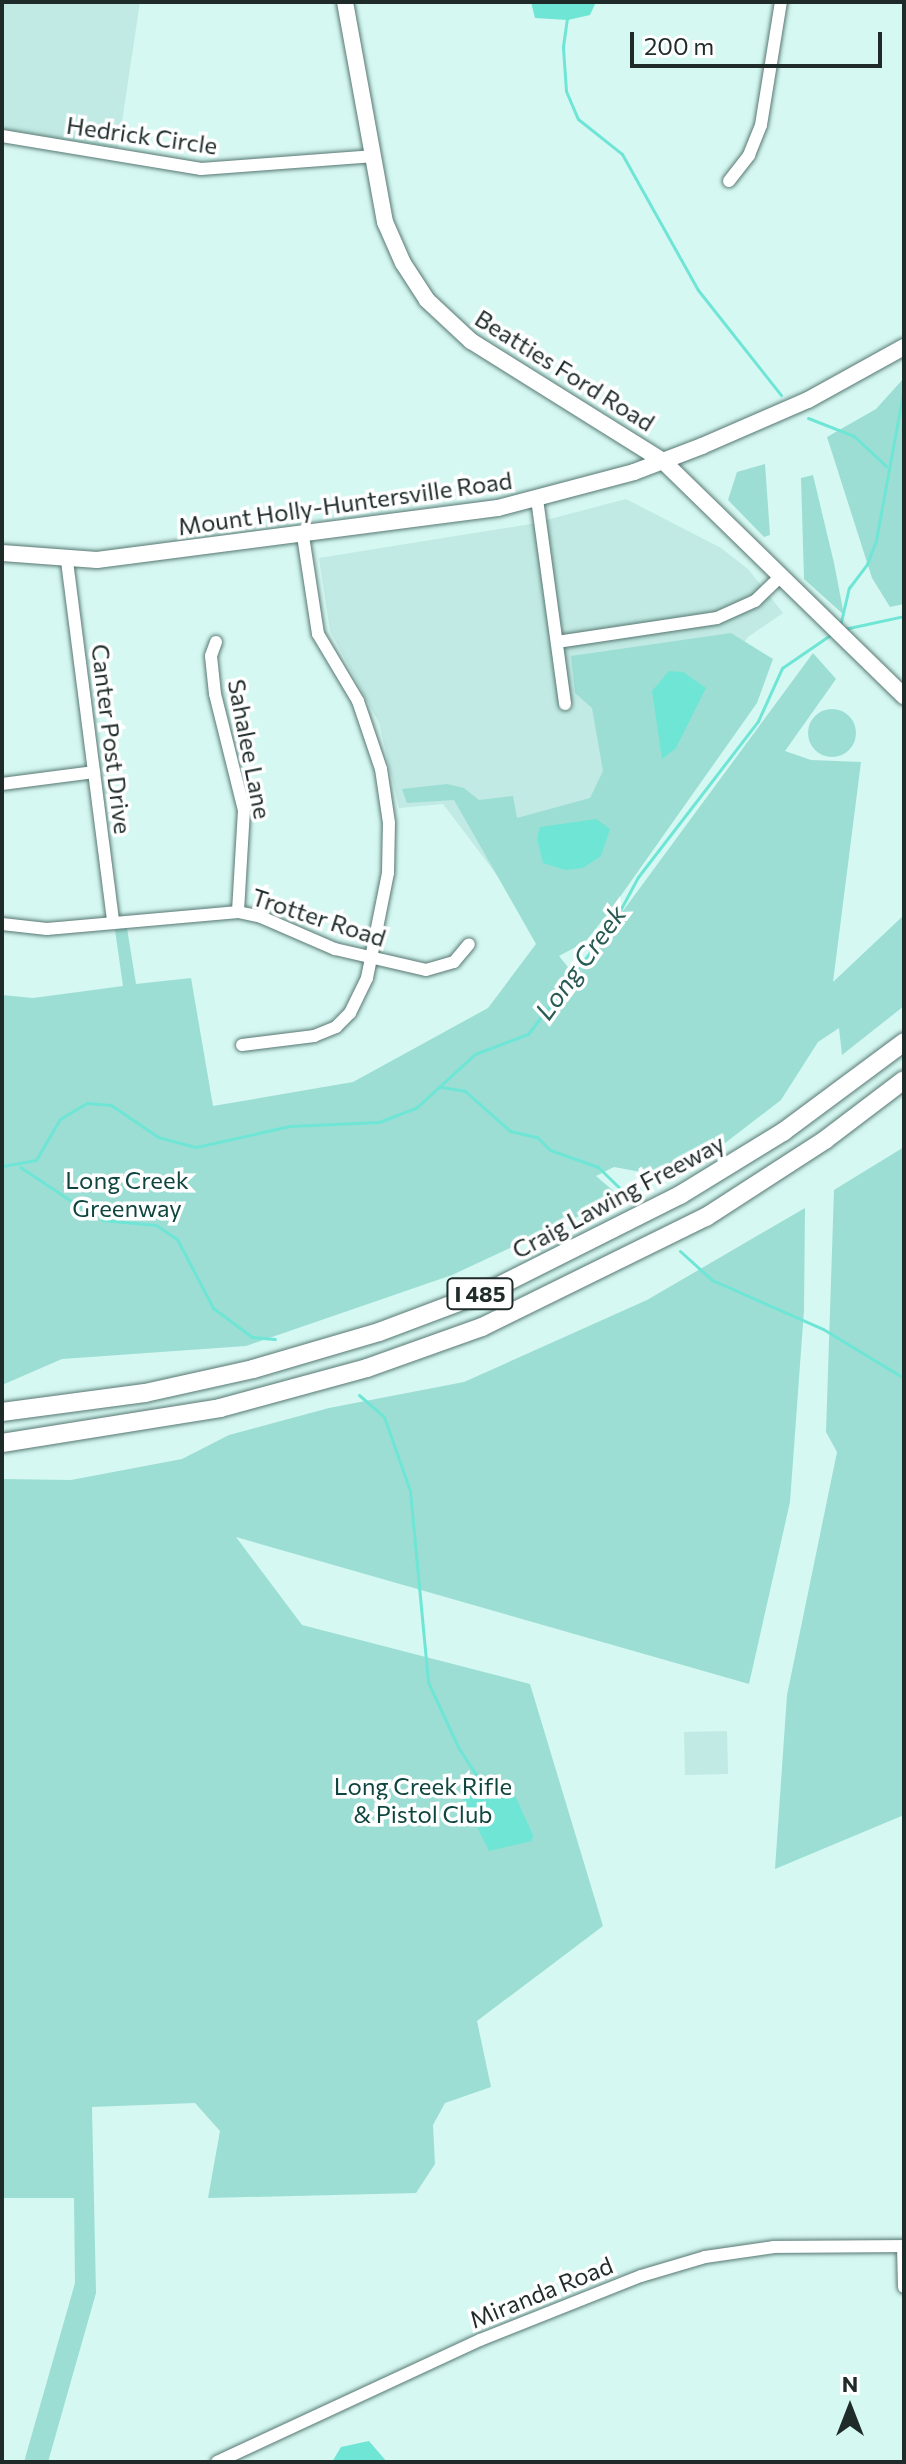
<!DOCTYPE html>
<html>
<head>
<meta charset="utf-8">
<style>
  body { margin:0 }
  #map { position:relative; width:906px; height:2464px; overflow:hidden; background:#d5f8f2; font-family:Commissioner,sans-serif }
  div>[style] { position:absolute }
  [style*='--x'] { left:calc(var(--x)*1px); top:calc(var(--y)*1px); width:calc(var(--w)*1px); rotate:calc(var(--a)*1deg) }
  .built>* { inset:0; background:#c0eae3 }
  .green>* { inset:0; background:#9cded4 }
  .round { border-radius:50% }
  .water>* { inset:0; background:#6fe5d6 }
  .stream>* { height:3px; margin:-1.5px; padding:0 1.5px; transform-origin:1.5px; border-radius:1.5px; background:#6fe5d6 }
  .roads { filter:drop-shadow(0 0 2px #587772) drop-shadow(0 0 2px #587772) }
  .minor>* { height:12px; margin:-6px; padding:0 6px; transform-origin:6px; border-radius:6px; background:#fff }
  .major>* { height:16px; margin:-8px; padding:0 8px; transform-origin:8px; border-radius:8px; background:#fff }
  .highway>* { height:18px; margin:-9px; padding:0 9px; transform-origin:9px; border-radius:9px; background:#fff }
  span { translate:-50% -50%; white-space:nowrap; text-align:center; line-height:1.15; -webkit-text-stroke:7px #fff; paint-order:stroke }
  .shield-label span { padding:2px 6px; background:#fff; border:2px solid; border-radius:6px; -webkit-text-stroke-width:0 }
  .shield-label { font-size:22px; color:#1e2b29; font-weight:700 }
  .street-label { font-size:24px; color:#1e2b29 }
  .park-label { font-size:24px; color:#0f453f }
  .water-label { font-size:26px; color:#285b54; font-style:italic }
  .frame { position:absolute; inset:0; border:4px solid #1e2b29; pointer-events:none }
  .north { position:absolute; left:810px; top:2368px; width:80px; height:80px; -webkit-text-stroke:6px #fff; paint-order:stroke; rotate:0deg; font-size:22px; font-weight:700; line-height:32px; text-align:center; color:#1e2b29 }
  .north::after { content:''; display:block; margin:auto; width:28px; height:36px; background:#1e2b29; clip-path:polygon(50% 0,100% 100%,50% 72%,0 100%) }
  .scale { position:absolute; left:630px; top:32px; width:252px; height:36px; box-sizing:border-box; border:4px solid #1e2b29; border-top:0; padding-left:10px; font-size:24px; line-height:28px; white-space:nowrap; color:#1e2b29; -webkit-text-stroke:6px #fff; paint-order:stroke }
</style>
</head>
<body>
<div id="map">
  <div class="built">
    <div style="clip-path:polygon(2px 2px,140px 2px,118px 148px,2px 129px)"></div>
    <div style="clip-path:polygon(626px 499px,721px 548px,748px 569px,783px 613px,748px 637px,544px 937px,443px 804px,399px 808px,379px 723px,330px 631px,319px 558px,531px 524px)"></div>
    <div style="clip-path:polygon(727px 1731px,728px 1774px,685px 1775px,684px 1732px)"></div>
  </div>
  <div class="green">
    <div style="clip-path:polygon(904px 378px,904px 604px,890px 607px,872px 578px,827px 437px,876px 409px)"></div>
    <div style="clip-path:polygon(765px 464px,770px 535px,764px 537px,728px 500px,737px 472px)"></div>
    <div style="clip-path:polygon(813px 475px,834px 563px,844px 615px,804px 579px,801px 478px)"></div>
    <div style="clip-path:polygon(731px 633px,773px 659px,757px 703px,610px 911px,585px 942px,559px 956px,575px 976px,813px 653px,836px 679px,785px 751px,811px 760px,861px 762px,833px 982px,904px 915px,904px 1006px,842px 1055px,839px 1028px,818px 1042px,781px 1100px,720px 1147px,657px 1175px,614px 1167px,596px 1176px,617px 1194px,616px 1199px,452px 1275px,246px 1346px,62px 1359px,2px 1385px,2px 995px,33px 998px,123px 986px,115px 930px,127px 928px,136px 984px,191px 978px,213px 1106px,353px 1082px,488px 1008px,536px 944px,454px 800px,407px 803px,402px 789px,447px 784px,464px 788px,479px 800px,513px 796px,517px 818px,590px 798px,603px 771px,592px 708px,575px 693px,571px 656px)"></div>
    <div class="round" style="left:808px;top:709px;width:48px;height:48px"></div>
    <div style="clip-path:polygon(904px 1147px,904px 1815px,775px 1869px,787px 1695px,837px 1452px,826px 1432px,834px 1190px)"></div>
    <div style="clip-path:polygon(805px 1208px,804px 1310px,790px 1502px,749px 1684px,236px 1537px,302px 1625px,530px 1684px,603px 1926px,477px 2021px,491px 2087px,445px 2103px,433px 2125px,435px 2164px,416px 2193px,208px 2198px,220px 2131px,195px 2103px,92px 2107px,96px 2293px,48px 2462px,24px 2462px,75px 2283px,74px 2198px,2px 2198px,2px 1479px,71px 1480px,182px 1459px,229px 1435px,329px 1408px,464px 1382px,647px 1300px)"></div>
  </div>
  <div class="water">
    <div style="clip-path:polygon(531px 2px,596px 2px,590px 15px,568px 20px,535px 18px)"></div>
    <div style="clip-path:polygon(669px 671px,683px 672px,706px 688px,676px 748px,662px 759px,652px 691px)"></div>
    <div style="clip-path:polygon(596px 819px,610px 829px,601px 856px,583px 868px,565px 870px,543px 863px,537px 838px,540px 827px)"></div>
    <div style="clip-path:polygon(497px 1787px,512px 1789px,533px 1835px,532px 1841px,489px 1851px,463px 1799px)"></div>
    <div style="clip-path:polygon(369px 2441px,387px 2462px,332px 2462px,341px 2447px)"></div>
  </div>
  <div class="stream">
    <div style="--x:567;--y:18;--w:30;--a:98"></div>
    <div style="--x:563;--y:48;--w:43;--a:86"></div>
    <div style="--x:566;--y:91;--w:30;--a:67"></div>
    <div style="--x:578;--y:119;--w:56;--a:38.5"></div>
    <div style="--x:622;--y:154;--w:156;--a:60.8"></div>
    <div style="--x:698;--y:290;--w:134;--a:51.7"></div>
    <div style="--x:808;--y:418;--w:49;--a:21.4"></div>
    <div style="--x:854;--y:436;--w:44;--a:43.2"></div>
    <div style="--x:840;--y:626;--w:39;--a:-77"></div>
    <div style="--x:849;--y:588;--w:30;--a:-53"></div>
    <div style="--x:867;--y:564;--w:26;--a:-69"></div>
    <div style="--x:876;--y:540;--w:155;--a:-79.6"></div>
    <div style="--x:844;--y:629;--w:61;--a:-12.2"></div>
    <div style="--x:441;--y:1087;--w:24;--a:9"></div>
    <div style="--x:465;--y:1091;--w:60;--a:41.6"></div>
    <div style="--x:510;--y:1131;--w:28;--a:13"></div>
    <div style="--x:537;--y:1137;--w:18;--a:45"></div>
    <div style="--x:550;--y:1150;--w:51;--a:19.5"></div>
    <div style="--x:598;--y:1167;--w:50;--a:44.2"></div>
    <div style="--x:2;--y:1166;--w:35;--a:-10"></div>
    <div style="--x:36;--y:1160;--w:48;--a:-59.7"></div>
    <div style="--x:60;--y:1119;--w:31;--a:-31"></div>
    <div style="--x:87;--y:1103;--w:24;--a:5"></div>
    <div style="--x:111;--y:1105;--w:57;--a:34.2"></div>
    <div style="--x:158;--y:1137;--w:39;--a:15"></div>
    <div style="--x:196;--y:1147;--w:96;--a:-12.6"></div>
    <div style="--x:290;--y:1126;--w:89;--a:-2.6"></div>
    <div style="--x:379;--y:1122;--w:40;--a:-21"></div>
    <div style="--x:416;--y:1108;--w:80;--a:-42.5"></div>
    <div style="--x:475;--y:1054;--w:57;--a:-20.7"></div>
    <div style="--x:528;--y:1034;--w:146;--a:-52.8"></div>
    <div style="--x:616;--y:918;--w:47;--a:-61.8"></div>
    <div style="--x:638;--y:877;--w:197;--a:-52.4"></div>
    <div style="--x:758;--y:721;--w:58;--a:-65.6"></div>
    <div style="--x:782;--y:668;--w:58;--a:-34.5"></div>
    <div style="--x:20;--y:1167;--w:71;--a:33.5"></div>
    <div style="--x:102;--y:1220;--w:54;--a:5.3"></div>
    <div style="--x:156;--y:1225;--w:25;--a:34"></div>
    <div style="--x:177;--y:1239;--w:78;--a:62.4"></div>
    <div style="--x:213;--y:1308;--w:49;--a:36.6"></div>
    <div style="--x:252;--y:1337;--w:23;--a:5"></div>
    <div style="--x:680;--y:1251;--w:43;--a:42.2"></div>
    <div style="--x:712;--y:1280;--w:121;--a:23.8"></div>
    <div style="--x:823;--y:1329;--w:95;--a:31.2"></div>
    <div style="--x:359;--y:1395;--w:33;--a:41"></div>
    <div style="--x:384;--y:1417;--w:78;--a:70.6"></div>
    <div style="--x:410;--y:1491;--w:192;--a:84.6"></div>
    <div style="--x:428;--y:1682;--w:72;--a:65.2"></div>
    <div style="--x:458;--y:1747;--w:55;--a:56.9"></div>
  </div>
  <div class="roads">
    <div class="minor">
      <div style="--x:2;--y:136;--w:202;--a:9.4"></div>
      <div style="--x:201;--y:169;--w:171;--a:-4.3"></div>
      <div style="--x:729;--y:181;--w:33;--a:-52"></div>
      <div style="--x:749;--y:155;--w:32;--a:-68"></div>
      <div style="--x:761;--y:125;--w:125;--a:-80.8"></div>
      <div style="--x:537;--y:499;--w:207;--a:82.2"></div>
      <div style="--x:67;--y:561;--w:364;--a:82.7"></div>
      <div style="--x:216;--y:642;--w:15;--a:110"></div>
      <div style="--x:211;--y:656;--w:38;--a:84"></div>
      <div style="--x:215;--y:694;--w:120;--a:76"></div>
      <div style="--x:244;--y:810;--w:102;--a:93.4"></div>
      <div style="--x:557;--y:642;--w:162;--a:-8.5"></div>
      <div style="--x:717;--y:618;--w:42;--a:-24.1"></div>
      <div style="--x:755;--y:601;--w:36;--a:-44"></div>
      <div style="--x:2;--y:784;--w:93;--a:-7.4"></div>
      <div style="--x:2;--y:924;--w:45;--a:6.3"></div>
      <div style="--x:47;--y:929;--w:192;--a:-5.1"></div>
      <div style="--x:238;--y:912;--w:24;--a:12"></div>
      <div style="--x:261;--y:917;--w:81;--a:23.4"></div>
      <div style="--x:335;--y:949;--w:93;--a:13"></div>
      <div style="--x:426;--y:970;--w:29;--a:-16"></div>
      <div style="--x:454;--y:962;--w:23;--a:-50"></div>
      <div style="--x:242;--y:1045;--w:73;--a:-7.1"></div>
      <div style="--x:314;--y:1036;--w:24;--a:-22"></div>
      <div style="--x:336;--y:1027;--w:20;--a:-45"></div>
      <div style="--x:350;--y:1013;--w:39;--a:-64"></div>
      <div style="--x:367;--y:978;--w:107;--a:-78.7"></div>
      <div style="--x:388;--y:873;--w:50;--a:-88.9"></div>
      <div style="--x:389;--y:823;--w:55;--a:-98.4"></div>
      <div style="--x:381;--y:769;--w:72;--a:-108.7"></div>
      <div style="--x:358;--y:701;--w:78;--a:-120.8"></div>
      <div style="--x:318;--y:634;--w:99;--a:-98.7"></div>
      <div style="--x:903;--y:2246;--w:41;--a:88.6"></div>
      <div style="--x:217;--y:2462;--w:290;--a:-24.9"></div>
      <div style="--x:480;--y:2340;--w:173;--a:-21.7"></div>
      <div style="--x:641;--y:2276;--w:67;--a:-16.5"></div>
      <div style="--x:705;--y:2257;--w:70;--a:-8.2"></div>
      <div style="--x:774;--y:2247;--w:130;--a:-0.4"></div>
    </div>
    <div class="major">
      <div style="--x:345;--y:2;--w:224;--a:79.7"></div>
      <div style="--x:385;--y:222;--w:45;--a:66.3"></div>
      <div style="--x:403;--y:263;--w:44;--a:57"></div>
      <div style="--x:427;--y:300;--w:60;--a:43"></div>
      <div style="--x:471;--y:341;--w:226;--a:32"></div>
      <div style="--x:663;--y:461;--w:337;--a:44.3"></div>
      <div style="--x:2;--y:553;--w:95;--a:4.2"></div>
      <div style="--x:97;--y:560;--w:404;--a:-7.4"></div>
      <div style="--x:498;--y:508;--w:141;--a:-14.8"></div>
      <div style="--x:634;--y:472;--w:73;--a:-20.9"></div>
      <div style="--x:702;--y:446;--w:116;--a:-23.5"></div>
      <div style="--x:808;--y:400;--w:110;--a:-28.9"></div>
    </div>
    <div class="highway">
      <div style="--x:2;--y:1412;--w:144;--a:-7.6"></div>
      <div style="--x:145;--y:1393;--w:111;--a:-12.5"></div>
      <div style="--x:253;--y:1369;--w:131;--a:-16.4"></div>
      <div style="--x:379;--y:1332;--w:120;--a:-20.6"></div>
      <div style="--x:491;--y:1290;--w:212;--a:-26.7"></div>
      <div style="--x:680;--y:1195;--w:121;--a:-31.5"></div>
      <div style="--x:783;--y:1132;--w:151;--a:-36.6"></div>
      <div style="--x:2;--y:1443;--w:221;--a:-9.1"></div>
      <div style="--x:220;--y:1408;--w:152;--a:-15.2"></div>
      <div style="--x:367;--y:1368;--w:122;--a:-19.6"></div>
      <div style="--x:482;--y:1327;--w:250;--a:-26.2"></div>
      <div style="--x:706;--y:1217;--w:142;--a:-32.9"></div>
      <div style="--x:825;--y:1140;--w:99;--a:-37.2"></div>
    </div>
  </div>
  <div class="shield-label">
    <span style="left:480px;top:1294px">I 485</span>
  </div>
  <div class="street-label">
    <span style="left:142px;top:135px;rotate:8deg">Hedrick Circle</span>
    <span style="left:565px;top:370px;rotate:32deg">Beatties Ford Road</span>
    <span style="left:345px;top:503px;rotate:-8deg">Mount Holly-Huntersville Road</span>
    <span style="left:112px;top:739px;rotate:83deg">Canter Post Drive</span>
    <span style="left:250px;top:749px;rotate:79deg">Sahalee Lane</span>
    <span style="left:319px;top:917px;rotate:18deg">Trotter Road</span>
    <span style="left:618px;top:1196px;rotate:-28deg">Craig Lawing Freeway</span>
    <span style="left:541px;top:2292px;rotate:-22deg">Miranda Road</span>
  </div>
  <div class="park-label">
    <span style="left:127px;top:1194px">Long Creek<br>Greenway</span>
    <span style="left:423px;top:1800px">Long Creek Rifle<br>&amp; Pistol Club</span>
  </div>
  <div class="water-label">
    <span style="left:580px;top:962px;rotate:-54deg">Long Creek</span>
  </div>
  <div class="frame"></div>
  <div class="north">N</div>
  <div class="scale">200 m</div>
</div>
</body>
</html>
